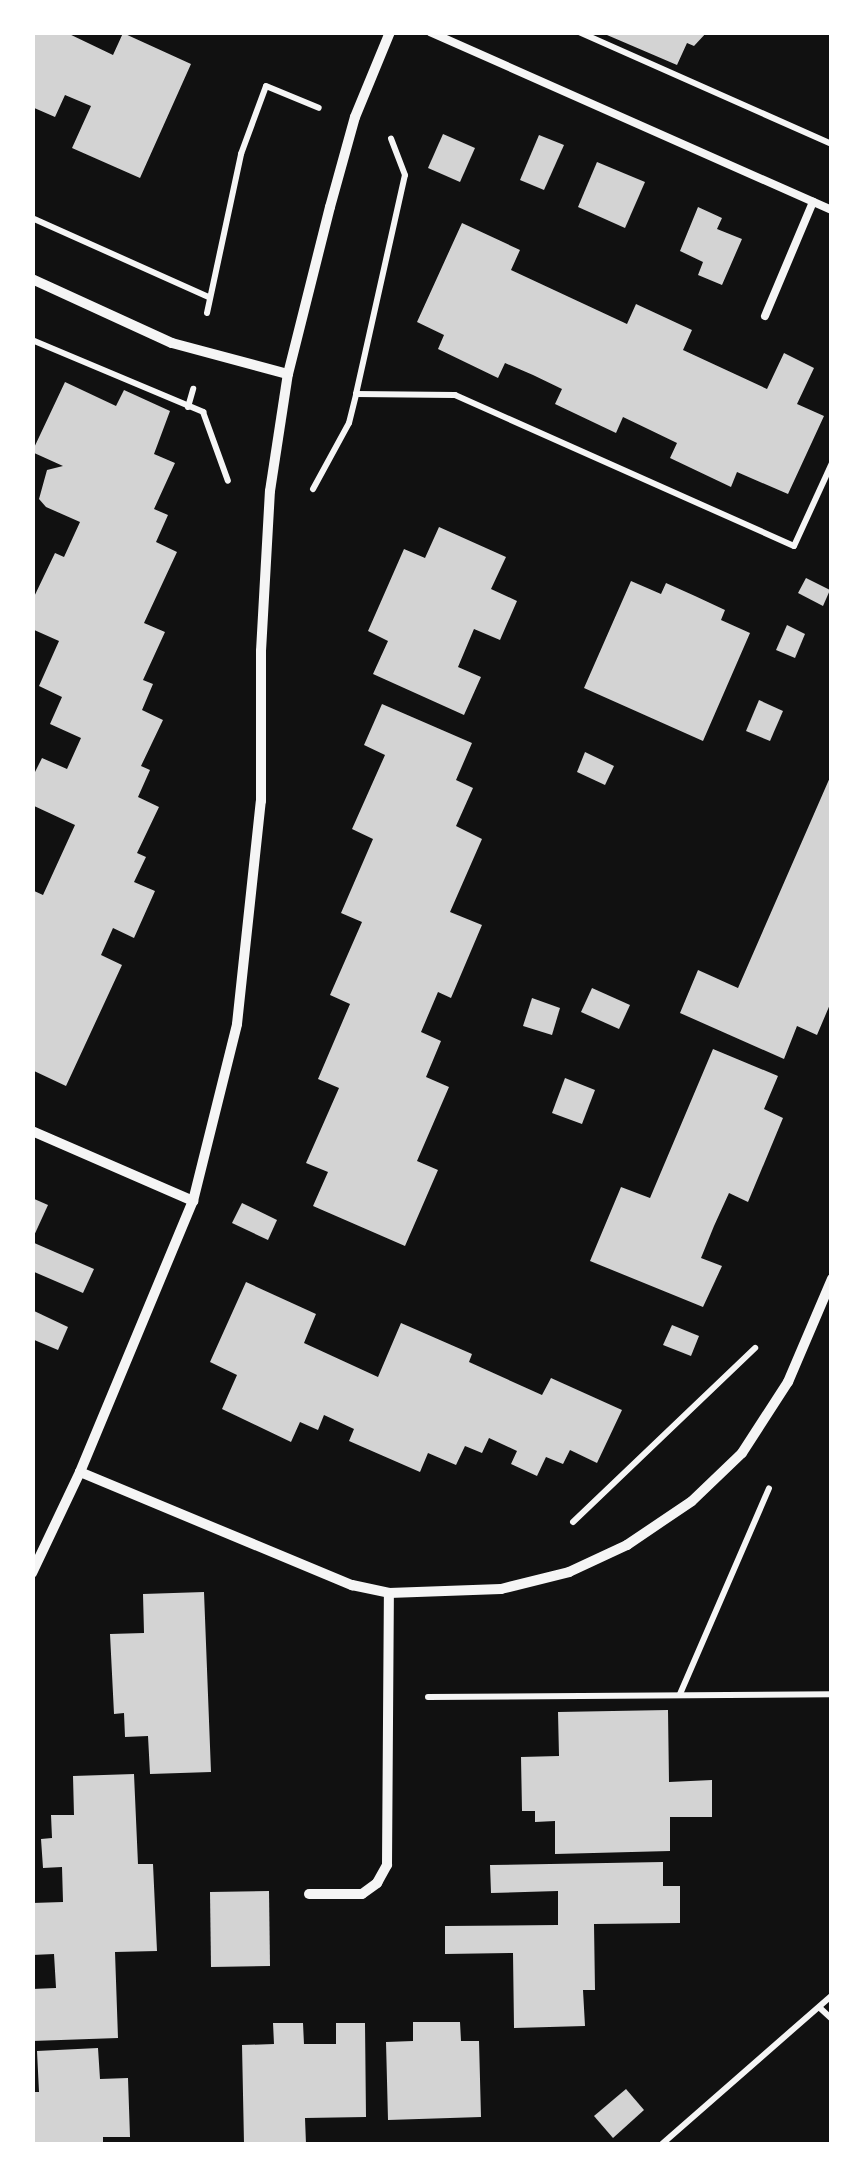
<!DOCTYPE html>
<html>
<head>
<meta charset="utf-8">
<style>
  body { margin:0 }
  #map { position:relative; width:864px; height:2177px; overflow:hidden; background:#111; font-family:Commissioner,sans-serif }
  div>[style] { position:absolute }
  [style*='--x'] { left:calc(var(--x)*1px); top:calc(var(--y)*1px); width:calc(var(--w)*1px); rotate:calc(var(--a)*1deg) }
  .building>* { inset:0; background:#d3d3d3 }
  .path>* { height:6px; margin:-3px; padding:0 3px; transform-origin:3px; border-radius:3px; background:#f5f5f5 }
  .service>* { height:8px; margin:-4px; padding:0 4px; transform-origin:4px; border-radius:4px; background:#f5f5f5 }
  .minor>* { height:10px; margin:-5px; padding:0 5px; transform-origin:5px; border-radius:5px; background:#f5f5f5 }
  span { translate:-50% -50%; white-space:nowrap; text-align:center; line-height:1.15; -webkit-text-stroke:10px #fff; paint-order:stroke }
  .frame { position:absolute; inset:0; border:35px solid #fff; pointer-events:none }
</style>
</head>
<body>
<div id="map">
  <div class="building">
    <div style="clip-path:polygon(32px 32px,65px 32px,113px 55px,123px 33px,191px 64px,140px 178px,72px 148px,91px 106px,65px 95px,55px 117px,32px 107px)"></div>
    <div style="clip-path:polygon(600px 32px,707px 32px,694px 46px,687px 43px,677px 65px)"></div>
    <div style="clip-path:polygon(443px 134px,475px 148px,460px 182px,428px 168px)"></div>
    <div style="clip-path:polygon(539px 135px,564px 145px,544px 190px,520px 180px)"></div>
    <div style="clip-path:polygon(597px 162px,645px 182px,625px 228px,578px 207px)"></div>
    <div style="clip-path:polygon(698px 207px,722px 218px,717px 229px,742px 239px,722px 285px,698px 275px,703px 262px,680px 251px)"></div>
    <div style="clip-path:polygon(462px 223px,520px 250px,511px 270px,627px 324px,636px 304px,692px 330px,683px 350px,767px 389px,784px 353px,814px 368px,797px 404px,824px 416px,788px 494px,737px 472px,731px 487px,670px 458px,677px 443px,648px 429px,623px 417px,616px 433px,555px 404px,562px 389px,533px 375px,505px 363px,498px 378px,438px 349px,444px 335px,417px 322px)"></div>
    <div style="clip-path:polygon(65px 382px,116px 406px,124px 390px,170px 411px,154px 454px,175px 463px,154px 509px,168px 515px,156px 542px,177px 552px,144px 623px,165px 632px,143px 680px,153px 684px,142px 710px,163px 720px,141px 766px,150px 770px,138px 797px,159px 807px,137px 853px,146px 857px,134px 882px,155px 891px,134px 938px,113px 928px,101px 955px,122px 965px,66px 1086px,32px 1070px,32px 890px,43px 895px,75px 825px,32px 805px,32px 778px,42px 758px,67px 769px,81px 738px,50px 724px,62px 697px,39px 686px,59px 641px,32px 629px,32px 601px,55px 553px,64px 557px,80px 522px,46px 507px,39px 499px,47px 470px,63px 466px,32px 452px)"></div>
    <div style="clip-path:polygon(439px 527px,506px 557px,491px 589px,517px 601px,500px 640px,474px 629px,458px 667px,481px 677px,464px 715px,373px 674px,388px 641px,368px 631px,404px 549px,425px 558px)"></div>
    <div style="clip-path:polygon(806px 578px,830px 590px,823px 606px,798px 593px)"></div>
    <div style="clip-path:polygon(631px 581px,661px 594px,666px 583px,695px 596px,725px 610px,721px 620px,750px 633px,703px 741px,584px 688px)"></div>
    <div style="clip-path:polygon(787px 625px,805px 634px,795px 658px,776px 650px)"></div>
    <div style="clip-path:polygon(759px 700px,783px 711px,770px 741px,746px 731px)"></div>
    <div style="clip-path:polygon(382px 704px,472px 743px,456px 780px,473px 788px,456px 826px,482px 839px,450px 912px,482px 925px,451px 998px,438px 992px,421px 1032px,441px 1041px,426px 1077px,449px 1087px,417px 1161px,438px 1170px,405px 1246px,313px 1206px,328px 1172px,306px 1163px,339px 1088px,318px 1079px,350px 1004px,330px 995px,362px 922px,341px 913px,373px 839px,352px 829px,385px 755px,364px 745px)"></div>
    <div style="clip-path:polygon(585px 752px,614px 766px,605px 785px,577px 772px)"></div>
    <div style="clip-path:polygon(831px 775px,831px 1002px,817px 1035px,797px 1026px,784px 1059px,680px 1013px,698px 970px,738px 988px)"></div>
    <div style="clip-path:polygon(592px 988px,630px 1005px,619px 1029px,581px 1012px)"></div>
    <div style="clip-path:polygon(532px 998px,560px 1008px,552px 1035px,523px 1026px)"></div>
    <div style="clip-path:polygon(713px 1049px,778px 1076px,764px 1109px,783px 1118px,748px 1202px,729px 1193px,714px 1226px,701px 1258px,722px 1266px,703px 1307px,590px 1261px,621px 1187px,650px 1198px)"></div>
    <div style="clip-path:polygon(565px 1078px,595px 1090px,582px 1124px,552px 1113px)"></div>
    <div style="clip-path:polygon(32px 1198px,48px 1205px,32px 1240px)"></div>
    <div style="clip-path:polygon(242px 1203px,277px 1220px,268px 1240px,232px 1223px)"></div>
    <div style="clip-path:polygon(32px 1242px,94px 1269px,83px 1293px,32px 1271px)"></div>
    <div style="clip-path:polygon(246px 1282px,316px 1314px,304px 1343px,378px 1377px,401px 1323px,472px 1354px,469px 1362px,542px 1395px,551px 1378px,622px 1410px,597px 1463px,570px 1450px,563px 1464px,546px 1457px,537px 1476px,511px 1464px,517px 1451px,489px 1438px,482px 1453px,465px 1446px,456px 1465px,428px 1453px,420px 1472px,349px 1441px,354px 1429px,324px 1415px,318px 1430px,300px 1422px,291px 1442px,222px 1409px,237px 1375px,210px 1362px)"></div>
    <div style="clip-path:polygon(32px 1310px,68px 1327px,58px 1350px,32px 1339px)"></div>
    <div style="clip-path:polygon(672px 1325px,699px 1336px,691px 1356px,663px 1345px)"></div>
    <div style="clip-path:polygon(204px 1592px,211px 1772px,150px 1774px,148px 1736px,125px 1737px,124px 1713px,114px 1714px,110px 1634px,144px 1633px,143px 1594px)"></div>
    <div style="clip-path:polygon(668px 1710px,669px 1782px,712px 1780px,712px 1817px,670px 1817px,670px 1851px,555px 1854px,555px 1821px,535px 1822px,535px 1811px,522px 1811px,521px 1757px,559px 1756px,558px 1712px)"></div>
    <div style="clip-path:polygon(134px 1774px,138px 1864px,153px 1864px,157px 1951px,115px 1952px,118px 2038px,32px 2041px,32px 1989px,56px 1988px,54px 1954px,32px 1955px,32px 1903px,63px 1902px,62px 1867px,43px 1868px,41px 1839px,52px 1838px,51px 1815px,74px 1815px,73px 1776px)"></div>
    <div style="clip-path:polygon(663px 1862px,663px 1886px,680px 1886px,680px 1923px,594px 1924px,595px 1990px,583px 1990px,585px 2026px,514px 2028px,513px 1953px,445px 1954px,445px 1926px,558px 1925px,558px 1891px,491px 1893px,490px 1865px)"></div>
    <div style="clip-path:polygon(269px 1891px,270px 1966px,211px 1967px,210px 1892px)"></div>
    <div style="clip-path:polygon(413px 2022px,460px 2022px,461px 2041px,479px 2041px,481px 2117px,388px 2120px,386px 2042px,413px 2041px)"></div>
    <div style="clip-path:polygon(273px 2023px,303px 2023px,304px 2044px,336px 2044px,336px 2023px,365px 2023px,366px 2117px,305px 2118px,306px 2144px,244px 2144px,242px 2045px,274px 2044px)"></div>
    <div style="clip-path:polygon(98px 2048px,100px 2079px,128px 2078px,130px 2137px,103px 2137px,103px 2144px,32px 2144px,32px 2092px,39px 2092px,37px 2051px)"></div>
    <div style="clip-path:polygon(626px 2089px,644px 2110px,613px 2138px,594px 2116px)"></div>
  </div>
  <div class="path">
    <div style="--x:579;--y:32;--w:277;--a:23.9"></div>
    <div style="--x:32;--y:218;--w:194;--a:24.1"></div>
    <div style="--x:207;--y:313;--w:163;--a:-77.9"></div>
    <div style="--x:241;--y:154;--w:72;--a:-69.8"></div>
    <div style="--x:266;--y:86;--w:57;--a:22.5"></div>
    <div style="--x:32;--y:340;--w:186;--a:22.8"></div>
    <div style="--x:203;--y:412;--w:73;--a:70.1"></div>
    <div style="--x:356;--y:394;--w:99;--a:0.6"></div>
    <div style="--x:455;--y:395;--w:371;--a:24"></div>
    <div style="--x:794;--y:546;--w:91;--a:-65.4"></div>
    <div style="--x:188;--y:407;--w:19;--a:-74"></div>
    <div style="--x:313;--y:489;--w:75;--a:-61.4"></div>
    <div style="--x:349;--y:423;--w:30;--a:-76"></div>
    <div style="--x:356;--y:394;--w:224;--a:-77.4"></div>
    <div style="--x:405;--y:175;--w:39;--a:-111"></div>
    <div style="--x:573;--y:1522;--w:252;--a:-43.7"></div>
    <div style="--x:680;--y:1694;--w:224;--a:-66.6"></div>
    <div style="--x:428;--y:1697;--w:404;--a:-0.4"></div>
    <div style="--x:820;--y:2008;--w:16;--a:43"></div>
    <div style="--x:662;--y:2144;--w:226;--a:-41.2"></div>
  </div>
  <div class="service">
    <div style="--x:430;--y:32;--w:440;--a:23.9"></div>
    <div style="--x:765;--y:316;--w:124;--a:-67.2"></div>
  </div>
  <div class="minor">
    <div style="--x:32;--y:279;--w:154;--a:24.6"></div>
    <div style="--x:172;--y:343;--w:120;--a:15"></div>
    <div style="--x:32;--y:1131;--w:176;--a:23.5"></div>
    <div style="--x:80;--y:1472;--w:295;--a:22.6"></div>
    <div style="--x:352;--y:1585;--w:38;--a:12"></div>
    <div style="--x:389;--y:1593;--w:112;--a:-2"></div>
    <div style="--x:501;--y:1589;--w:70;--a:-14"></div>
    <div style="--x:569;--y:1572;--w:64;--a:-25"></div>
    <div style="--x:627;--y:1545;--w:78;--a:-34.1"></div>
    <div style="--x:692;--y:1501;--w:69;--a:-43.8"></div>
    <div style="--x:742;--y:1453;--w:85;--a:-57.1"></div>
    <div style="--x:788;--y:1382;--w:112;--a:-66.9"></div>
    <div style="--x:32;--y:1573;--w:112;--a:-64.6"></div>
    <div style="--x:80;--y:1472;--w:294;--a:-67.4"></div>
    <div style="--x:193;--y:1201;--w:182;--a:-76"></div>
    <div style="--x:237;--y:1024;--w:224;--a:-83.9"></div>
    <div style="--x:261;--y:801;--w:150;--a:-90"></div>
    <div style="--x:261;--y:651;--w:160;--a:-86.8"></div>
    <div style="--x:270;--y:491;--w:118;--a:-81.3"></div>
    <div style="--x:288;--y:374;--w:172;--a:-75.9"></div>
    <div style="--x:330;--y:207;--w:93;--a:-74.5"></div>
    <div style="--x:355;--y:117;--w:92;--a:-67.6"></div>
    <div style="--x:309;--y:1894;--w:53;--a:0"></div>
    <div style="--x:362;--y:1894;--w:19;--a:-36"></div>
    <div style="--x:377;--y:1883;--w:21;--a:-61"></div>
    <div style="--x:387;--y:1865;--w:272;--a:-89.6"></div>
  </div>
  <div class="frame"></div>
</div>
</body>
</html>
